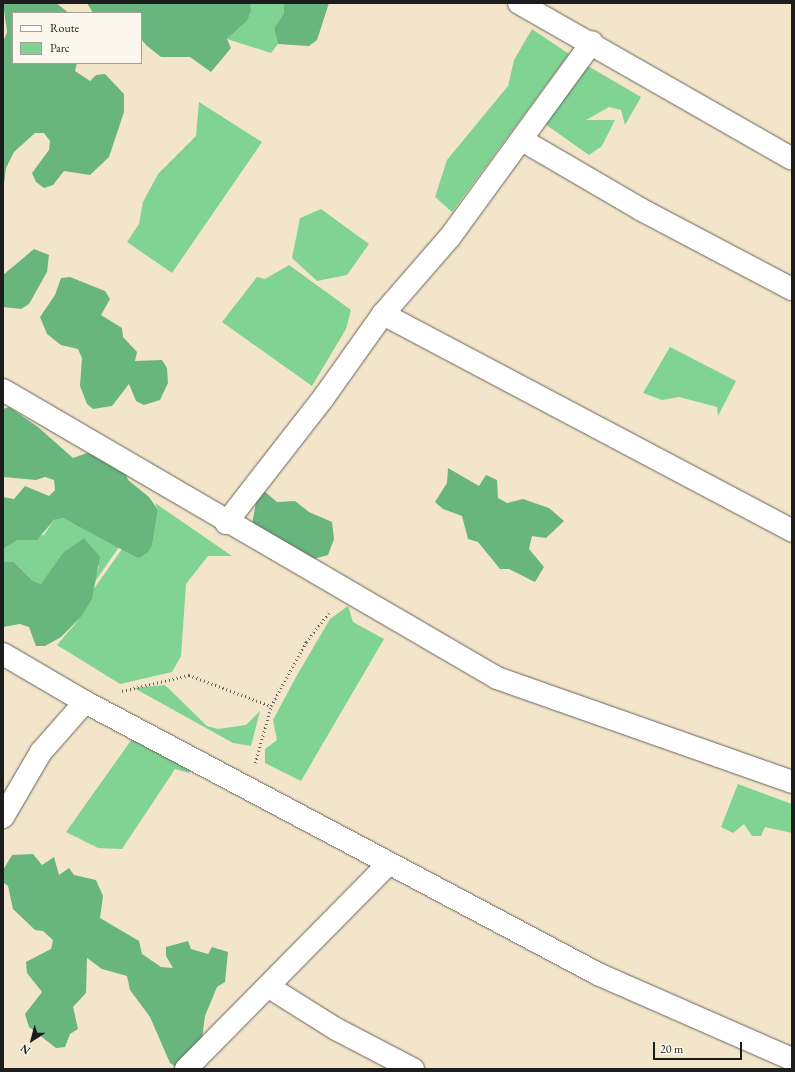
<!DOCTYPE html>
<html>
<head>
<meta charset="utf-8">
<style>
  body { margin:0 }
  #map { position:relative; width:795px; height:1072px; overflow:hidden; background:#f2e5ca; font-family:"EB Garamond",serif }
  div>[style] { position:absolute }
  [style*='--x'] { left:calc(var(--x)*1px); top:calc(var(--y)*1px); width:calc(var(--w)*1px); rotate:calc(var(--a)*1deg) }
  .green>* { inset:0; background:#81d394 }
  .forest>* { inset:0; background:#68b57e }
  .path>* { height:2.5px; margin-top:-1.25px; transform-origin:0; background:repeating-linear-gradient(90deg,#676259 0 1px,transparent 0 4px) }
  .roads { filter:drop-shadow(0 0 1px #676259) drop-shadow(0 0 1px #676259) }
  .street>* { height:22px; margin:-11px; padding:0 11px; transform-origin:11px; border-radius:11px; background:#fff }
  span { translate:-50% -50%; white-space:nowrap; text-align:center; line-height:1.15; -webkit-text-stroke:3.5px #fbf7ec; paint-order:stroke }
  .frame { position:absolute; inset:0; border:4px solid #1c1c1c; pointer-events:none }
  .legend { position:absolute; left:12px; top:12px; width:130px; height:52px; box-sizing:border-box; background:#fbf7ec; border:1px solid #a29f99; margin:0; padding:5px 7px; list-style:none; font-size:12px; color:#1c1c1c }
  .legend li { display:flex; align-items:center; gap:8px; height:20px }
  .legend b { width:20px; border:1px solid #a29f99 }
  .north { position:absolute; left:12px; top:1020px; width:40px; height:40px; -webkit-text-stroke:3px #fbf7ec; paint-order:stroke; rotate:216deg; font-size:11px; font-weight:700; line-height:16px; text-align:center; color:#1c1c1c }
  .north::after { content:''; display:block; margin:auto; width:14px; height:18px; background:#1c1c1c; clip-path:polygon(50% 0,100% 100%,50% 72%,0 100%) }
  .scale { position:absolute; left:653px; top:1042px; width:89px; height:18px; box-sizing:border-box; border:2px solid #1c1c1c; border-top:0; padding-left:5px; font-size:12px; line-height:14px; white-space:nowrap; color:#1c1c1c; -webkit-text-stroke:3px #fbf7ec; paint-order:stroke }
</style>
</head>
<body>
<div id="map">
  <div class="green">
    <div style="clip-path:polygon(250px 3px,284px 4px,284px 13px,274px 28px,278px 44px,271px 53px,227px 39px,247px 21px)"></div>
    <div style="clip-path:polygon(532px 29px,569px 54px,452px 212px,435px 197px,447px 160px,508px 86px,514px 60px)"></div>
    <div style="clip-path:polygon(588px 66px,641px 97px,625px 125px,621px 110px,609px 107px,586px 120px,615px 120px,602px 146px,589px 155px,545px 124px)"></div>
    <div style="clip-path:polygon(199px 102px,262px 142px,172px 273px,127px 242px,139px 224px,143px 202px,158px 174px,196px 136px)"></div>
    <div style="clip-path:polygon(321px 209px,369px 244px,347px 275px,317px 281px,292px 258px,300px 218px)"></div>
    <div style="clip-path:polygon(289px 265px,351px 310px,346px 329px,312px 386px,222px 322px,257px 277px,265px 279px)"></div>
    <div style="clip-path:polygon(670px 347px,736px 381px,718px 416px,717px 407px,679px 397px,662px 400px,643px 393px)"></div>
    <div style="clip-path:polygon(155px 503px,232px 556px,208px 556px,186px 584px,181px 656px,172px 672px,120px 684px,57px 645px,81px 617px,93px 590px,122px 549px,130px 554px,152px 546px,158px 510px)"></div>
    <div style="clip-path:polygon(63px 518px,119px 547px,94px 583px,99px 566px,70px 548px,41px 584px,33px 581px,14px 562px,3px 562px,3px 549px,18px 540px,44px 535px,54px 520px)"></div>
    <div style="clip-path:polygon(348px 606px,353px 622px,384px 639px,301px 781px,265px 763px,265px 749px,277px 740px,273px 720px,296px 677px,330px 619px)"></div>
    <div style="clip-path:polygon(165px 685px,207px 726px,218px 729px,246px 725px,260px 711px,251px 746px,233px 743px,134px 688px)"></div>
    <div style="clip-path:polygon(132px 739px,192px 759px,194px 766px,189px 773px,175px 769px,122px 849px,98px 848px,66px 832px)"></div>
    <div style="clip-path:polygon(738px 784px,792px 804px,792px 833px,765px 827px,761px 836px,752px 836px,744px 824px,733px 833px,721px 827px)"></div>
  </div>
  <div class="forest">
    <div style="clip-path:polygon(3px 3px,56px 3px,69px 13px,13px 13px,13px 63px,77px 63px,75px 71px,90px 81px,96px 75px,105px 74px,124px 94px,124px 112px,109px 157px,90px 175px,64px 171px,53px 185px,44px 188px,36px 182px,32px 173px,49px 150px,50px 141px,44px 133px,35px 133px,14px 152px,6px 168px,3px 192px,3px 42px,7px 32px)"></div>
    <div style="clip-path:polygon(87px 3px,250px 3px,251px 11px,247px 21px,227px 39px,231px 48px,211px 72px,190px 57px,161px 57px,146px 45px,141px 39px,141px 13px,93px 13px)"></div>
    <div style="clip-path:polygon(284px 3px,329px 3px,317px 40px,309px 46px,278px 44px,274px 28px,284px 13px)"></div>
    <div style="clip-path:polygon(34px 249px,49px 255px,47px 272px,29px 304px,21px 309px,3px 307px,3px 275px)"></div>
    <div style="clip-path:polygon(70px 277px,105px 291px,110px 299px,101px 315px,122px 328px,123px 337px,137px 352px,135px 361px,162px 360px,167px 368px,168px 383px,160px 400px,144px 405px,136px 401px,129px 384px,112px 406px,93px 409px,87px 404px,80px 386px,82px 358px,78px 349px,61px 345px,47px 334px,40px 317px,55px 295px,61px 278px)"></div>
    <div style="clip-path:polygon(9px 407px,38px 427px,73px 458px,90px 452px,125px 471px,128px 480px,149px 497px,158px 510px,152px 546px,147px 553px,139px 558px,130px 554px,63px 518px,54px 520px,37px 540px,18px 540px,3px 549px,3px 497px,14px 499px,25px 486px,49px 496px,55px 490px,54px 480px,45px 477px,36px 480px,3px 477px,3px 409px)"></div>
    <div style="clip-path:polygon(448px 468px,479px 486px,486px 475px,497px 480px,498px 498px,507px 503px,523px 499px,549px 508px,564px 521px,546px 538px,532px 536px,529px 549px,544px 567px,535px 582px,509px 569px,500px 569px,478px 542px,468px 539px,462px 516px,443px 509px,435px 502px,447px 483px)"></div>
    <div style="clip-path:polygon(264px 491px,277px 502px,295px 501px,309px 512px,332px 522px,334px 539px,328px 555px,310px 560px,252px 525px,257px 496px)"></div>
    <div style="clip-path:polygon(84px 538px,100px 557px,92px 599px,81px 617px,61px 637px,45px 646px,36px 646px,29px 627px,20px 624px,3px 627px,3px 562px,14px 562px,33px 581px,41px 584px,63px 553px)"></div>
    <div style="clip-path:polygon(33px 854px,42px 865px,54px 857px,59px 875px,69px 868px,74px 875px,96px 880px,103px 896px,100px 918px,139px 941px,142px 954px,161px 967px,173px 968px,166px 956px,166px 947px,188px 941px,191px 949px,208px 954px,212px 947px,228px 952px,225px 982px,217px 987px,205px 1016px,199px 1062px,179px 1069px,170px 1063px,150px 1017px,130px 990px,127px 976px,102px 969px,87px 958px,86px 993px,73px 1007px,78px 1029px,70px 1034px,65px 1047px,56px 1048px,29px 1027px,25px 1014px,42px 992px,27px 973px,26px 962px,51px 949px,53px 940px,43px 931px,35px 930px,13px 909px,8px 886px,3px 882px,3px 870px,12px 855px)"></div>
  </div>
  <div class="path">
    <div style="--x:122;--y:691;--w:69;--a:-13.4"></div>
    <div style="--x:189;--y:675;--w:88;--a:20.7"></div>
    <div style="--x:255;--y:763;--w:59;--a:-74.3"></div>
    <div style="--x:271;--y:706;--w:73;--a:-61.3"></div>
    <div style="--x:306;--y:642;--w:39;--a:-52"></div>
  </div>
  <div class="roads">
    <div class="street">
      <div style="--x:519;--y:3;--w:314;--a:29.7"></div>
      <div style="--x:522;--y:140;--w:137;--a:30.3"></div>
      <div style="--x:640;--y:209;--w:172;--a:27.8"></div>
      <div style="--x:383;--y:314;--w:463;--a:27.9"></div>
      <div style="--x:3;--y:390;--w:572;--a:30.24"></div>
      <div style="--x:497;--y:678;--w:313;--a:19.4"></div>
      <div style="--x:226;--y:523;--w:160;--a:-52.1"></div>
      <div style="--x:324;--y:397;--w:102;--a:-54.6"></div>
      <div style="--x:383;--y:314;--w:102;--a:-49"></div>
      <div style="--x:450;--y:237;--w:241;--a:-53.9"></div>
      <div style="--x:3;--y:654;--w:95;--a:30.3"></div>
      <div style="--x:85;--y:702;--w:581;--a:27.93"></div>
      <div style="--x:598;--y:974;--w:212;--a:23.7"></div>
      <div style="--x:3;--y:817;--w:75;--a:-59.7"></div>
      <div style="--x:41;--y:752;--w:67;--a:-48.7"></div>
      <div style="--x:269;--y:987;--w:79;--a:32.1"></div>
      <div style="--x:336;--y:1029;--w:87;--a:27.5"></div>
      <div style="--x:186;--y:1069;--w:288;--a:-45.4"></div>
    </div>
  </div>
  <div class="frame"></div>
  <ul class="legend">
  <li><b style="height:5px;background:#fff"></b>Route</li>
  <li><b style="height:11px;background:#81d394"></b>Parc</li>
  </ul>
  <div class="north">N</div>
  <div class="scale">20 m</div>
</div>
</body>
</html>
